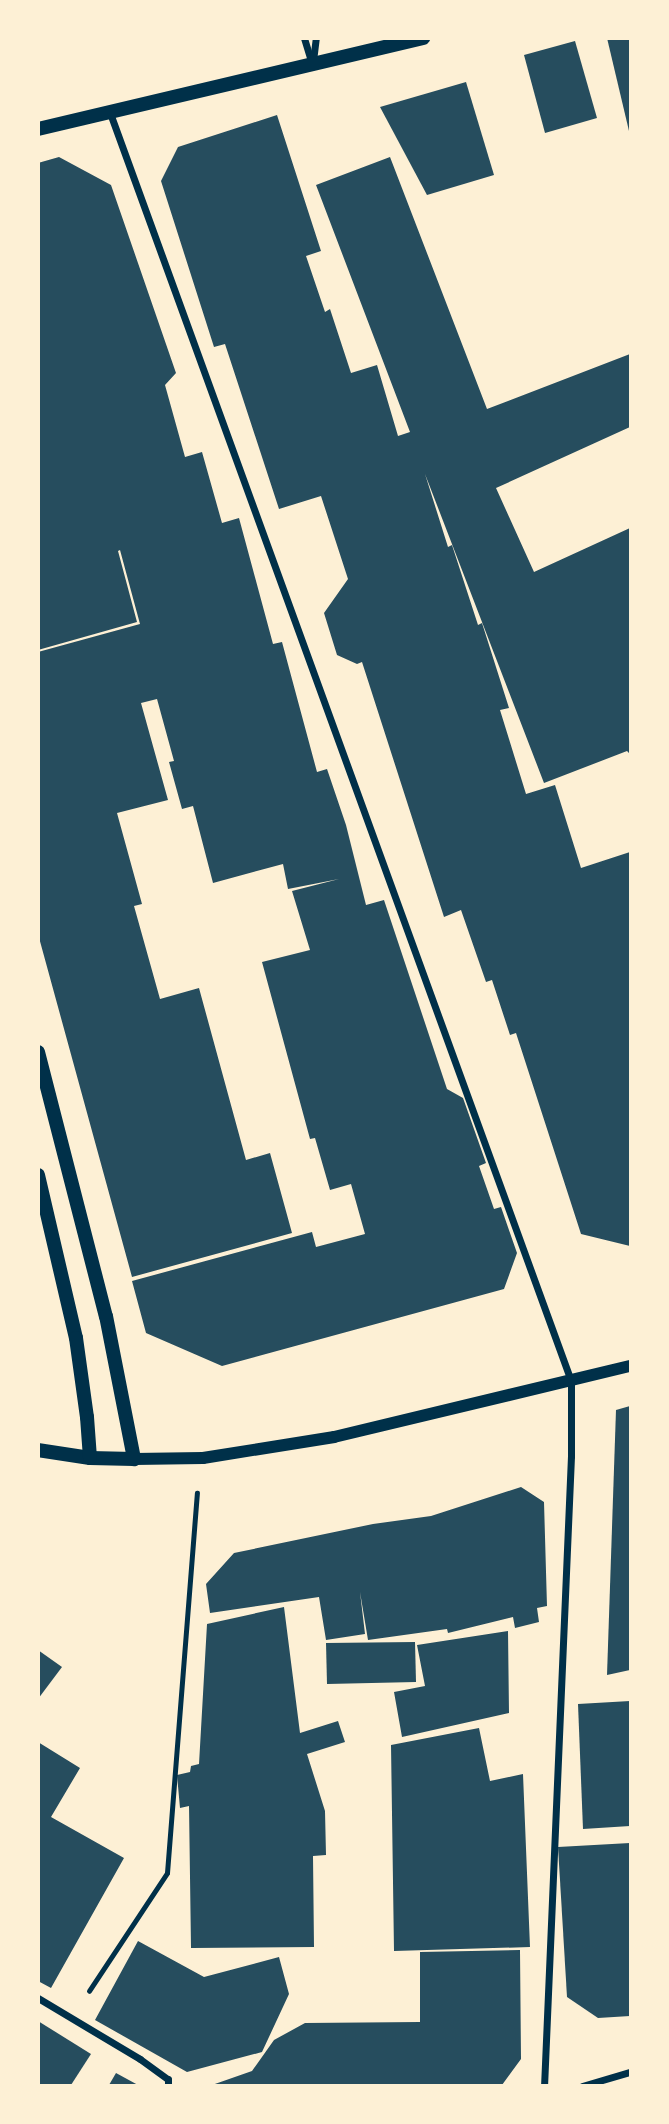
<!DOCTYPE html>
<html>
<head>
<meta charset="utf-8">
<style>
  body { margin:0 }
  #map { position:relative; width:669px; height:2124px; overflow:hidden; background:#fdf0d5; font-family:"IBM Plex Sans",sans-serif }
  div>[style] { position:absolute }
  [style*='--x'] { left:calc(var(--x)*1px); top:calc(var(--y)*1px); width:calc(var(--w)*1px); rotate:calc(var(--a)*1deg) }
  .building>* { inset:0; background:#264d5e }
  .path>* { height:4.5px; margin:-2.25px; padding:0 2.25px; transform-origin:2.25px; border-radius:2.25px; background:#003049 }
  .minor>* { height:7px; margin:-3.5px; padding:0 3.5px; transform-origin:3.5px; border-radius:3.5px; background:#003049 }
  .tertiary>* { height:12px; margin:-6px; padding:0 6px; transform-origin:6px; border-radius:6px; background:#003049 }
  .secondary>* { height:14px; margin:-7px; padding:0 7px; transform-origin:7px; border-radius:7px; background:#003049 }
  span { translate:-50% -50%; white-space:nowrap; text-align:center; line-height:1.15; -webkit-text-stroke:7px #fdf0d5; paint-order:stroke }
  .frame { position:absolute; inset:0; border:40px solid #fdf0d5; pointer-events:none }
</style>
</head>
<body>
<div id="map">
  <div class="building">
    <div style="clip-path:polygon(607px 38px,630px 38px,630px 131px,629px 131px)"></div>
    <div style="clip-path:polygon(575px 41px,597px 118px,545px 133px,524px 55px)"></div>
    <div style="clip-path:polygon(466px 82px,494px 175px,427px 195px,380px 107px)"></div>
    <div style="clip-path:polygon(277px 115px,321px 251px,306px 256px,325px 312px,330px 309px,351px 373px,377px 365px,398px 436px,410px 432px,316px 185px,390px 157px,487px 409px,630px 354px,630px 427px,496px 488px,534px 572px,630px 528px,630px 754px,627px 751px,544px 783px,425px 474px,448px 547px,452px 545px,478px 625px,482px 623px,509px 708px,500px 710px,526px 794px,555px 785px,581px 868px,630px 852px,630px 1246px,581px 1234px,516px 1033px,510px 1035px,492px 980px,486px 982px,461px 910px,444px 917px,362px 662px,357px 664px,337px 655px,324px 613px,348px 579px,321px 496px,279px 509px,225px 344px,214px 347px,161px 181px,178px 147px)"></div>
    <div style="clip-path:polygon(59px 157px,111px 185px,176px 373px,165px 385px,185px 457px,202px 452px,222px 523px,239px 518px,273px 644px,282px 642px,317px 772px,327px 769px,346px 825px,366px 905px,384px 900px,447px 1089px,463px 1098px,486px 1163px,479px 1166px,494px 1209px,501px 1207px,517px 1253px,504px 1289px,222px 1366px,146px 1333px,132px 1281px,312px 1232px,316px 1247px,365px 1234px,351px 1184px,330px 1190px,315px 1138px,310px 1139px,262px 962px,310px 950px,292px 891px,339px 879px,288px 889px,283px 864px,213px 883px,193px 806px,182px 809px,169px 762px,174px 761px,157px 699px,141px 703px,168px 800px,117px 813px,142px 904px,134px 906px,160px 999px,199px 988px,246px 1160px,270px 1153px,292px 1233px,132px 1277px,38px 934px,38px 652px,140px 624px,120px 550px,118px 551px,137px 622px,38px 650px,38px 163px)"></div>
    <div style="clip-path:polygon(630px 1406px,630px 1670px,607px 1675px,616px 1410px)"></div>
    <div style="clip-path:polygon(521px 1487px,544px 1502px,547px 1606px,537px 1608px,539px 1622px,515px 1628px,513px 1617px,448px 1633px,447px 1629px,368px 1640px,360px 1592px,365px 1634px,326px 1640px,319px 1597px,210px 1613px,206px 1584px,234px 1553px,373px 1524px,431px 1516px)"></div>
    <div style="clip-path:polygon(284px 1607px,300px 1733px,338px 1721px,345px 1742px,307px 1754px,325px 1811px,326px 1855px,313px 1856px,314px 1947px,191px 1948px,189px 1806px,180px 1808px,177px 1775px,190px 1772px,191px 1766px,199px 1764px,207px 1624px)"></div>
    <div style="clip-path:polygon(508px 1631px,509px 1713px,402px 1737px,394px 1692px,425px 1686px,417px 1645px)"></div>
    <div style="clip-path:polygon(415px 1642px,416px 1682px,327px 1684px,326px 1643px)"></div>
    <div style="clip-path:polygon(38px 1650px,62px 1667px,38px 1699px)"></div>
    <div style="clip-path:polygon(630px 1701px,630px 1826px,583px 1829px,578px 1704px)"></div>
    <div style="clip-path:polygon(479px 1728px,490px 1781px,523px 1774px,530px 1947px,394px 1951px,391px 1745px)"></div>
    <div style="clip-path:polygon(38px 1742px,80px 1768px,51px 1817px,124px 1858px,51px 1988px,38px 1981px)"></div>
    <div style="clip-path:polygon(630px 1843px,630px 2016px,598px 2018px,567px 1997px,558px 1847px)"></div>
    <div style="clip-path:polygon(138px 1941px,204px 1977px,279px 1957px,289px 1994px,262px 2052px,187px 2072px,95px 2020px)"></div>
    <div style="clip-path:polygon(520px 1950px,521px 2059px,502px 2085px,212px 2085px,252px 2071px,274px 2040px,305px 2023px,420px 2022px,420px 1952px)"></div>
    <div style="clip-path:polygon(38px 2021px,91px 2054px,71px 2085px,38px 2085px)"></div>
    <div style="clip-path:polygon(116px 2073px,138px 2085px,109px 2085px)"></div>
  </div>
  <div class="path">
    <div style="--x:89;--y:1991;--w:141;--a:-56.5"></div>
    <div style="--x:167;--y:1873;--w:381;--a:-85.5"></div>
  </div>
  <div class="minor">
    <div style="--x:304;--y:38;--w:28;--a:73"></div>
    <div style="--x:313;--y:61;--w:23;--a:-83"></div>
    <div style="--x:110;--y:113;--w:1349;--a:70.02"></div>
    <div style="--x:571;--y:1381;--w:75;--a:90"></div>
    <div style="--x:571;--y:1456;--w:631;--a:92.45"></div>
    <div style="--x:38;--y:1998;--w:119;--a:30.9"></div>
    <div style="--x:140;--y:2059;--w:34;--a:36"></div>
    <div style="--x:168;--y:2079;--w:7;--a:90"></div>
    <div style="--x:582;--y:2086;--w:50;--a:-16.3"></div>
  </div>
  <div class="tertiary">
    <div style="--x:134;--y:1459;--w:69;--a:-0.8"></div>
    <div style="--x:203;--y:1458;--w:133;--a:-9.1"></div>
    <div style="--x:334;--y:1437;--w:304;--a:-13.5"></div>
  </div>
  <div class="secondary">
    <div style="--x:38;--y:129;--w:396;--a:-13.3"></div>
    <div style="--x:38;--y:1052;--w:273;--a:75.6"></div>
    <div style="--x:106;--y:1316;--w:146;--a:78.9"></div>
    <div style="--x:134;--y:1459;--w:44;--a:-178.7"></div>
    <div style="--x:90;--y:1458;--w:53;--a:-171.3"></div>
    <div style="--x:38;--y:1175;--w:167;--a:76.9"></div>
    <div style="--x:76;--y:1338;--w:80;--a:82.1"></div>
    <div style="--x:87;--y:1417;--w:41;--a:85.8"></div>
  </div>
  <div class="frame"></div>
</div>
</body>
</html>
